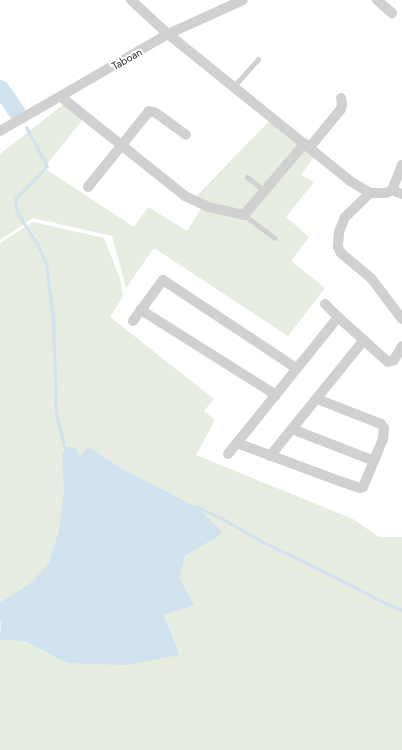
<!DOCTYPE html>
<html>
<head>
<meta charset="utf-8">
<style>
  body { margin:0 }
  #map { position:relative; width:402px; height:750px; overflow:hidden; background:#fff; font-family:Jost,sans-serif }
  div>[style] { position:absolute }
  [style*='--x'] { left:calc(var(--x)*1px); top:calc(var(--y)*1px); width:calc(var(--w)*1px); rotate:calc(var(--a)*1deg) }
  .green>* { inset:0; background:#e6ecdf }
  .water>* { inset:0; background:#cfe2ee }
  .stream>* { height:3px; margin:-1.5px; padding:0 1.5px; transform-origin:1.5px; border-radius:1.5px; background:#cfe2ee }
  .river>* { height:17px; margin:-8.5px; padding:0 8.5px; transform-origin:8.5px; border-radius:8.5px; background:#cfe2ee }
  .lane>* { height:5px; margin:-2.5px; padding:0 2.5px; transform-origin:2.5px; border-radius:2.5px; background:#d0d0d0 }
  .street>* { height:10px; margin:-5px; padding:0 5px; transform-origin:5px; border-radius:5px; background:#d0d0d0 }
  span { translate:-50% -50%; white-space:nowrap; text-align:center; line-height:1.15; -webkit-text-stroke:4px #fff; paint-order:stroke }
  .street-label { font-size:11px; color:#333 }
</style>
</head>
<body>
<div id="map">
  <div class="green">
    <div style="clip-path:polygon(64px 104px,83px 119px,44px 168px,134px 227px,148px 207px,187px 231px,202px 207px,192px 201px,271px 119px,315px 155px,301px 175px,314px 182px,286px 217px,309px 237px,291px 261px,325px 288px,288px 336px,154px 248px,126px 288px,112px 236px,33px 218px,0 240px,0 154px)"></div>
    <div style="clip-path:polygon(33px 222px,104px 238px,120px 278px,123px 296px,110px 317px,214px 399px,204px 411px,215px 420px,196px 455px,353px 519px,379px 537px,402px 537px,402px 750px,0 750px,0 640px,24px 641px,67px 663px,180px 654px,164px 615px,180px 579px,185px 556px,222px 533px,89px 447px,78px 456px,78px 521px,61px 569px,0 611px,0 243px)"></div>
  </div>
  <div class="water">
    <div style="clip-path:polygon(89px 447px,124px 470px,198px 508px,223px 533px,185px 556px,180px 579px,194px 605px,164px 615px,180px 655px,125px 665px,67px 663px,24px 641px,0 640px,1px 610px,61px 569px,78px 521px,78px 456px)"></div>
  </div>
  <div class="stream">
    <div style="--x:26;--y:127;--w:44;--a:61.7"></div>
    <div style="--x:47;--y:166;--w:45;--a:134.1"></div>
    <div style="--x:16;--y:198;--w:6;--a:99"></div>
    <div style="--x:15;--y:204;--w:8;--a:76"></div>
    <div style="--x:17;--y:212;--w:39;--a:58"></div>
    <div style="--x:38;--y:245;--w:21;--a:67"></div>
    <div style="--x:46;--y:264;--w:54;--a:82.6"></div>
    <div style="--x:53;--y:318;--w:95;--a:88.2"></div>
    <div style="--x:56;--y:413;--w:34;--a:76"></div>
    <div style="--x:64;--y:446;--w:11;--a:56"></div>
    <div style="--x:70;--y:455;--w:12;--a:9"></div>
    <div style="--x:195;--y:506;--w:29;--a:25"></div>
    <div style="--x:221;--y:518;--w:48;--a:29.7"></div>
    <div style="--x:263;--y:542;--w:71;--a:25.8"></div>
    <div style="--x:327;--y:573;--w:65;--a:27.3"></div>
    <div style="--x:385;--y:603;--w:18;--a:22"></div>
  </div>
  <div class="river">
    <div style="--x:0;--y:88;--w:29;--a:55"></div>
    <div style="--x:0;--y:612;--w:44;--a:-33"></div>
    <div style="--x:37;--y:588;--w:28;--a:-48"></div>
    <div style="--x:56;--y:567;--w:37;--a:-73"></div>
    <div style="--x:67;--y:532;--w:42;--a:-83.2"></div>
    <div style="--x:72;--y:490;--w:35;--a:-93"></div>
  </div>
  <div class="lane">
    <div style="--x:234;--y:86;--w:36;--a:-48"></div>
    <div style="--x:247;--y:177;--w:22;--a:39"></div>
    <div style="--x:244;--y:215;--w:38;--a:37"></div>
  </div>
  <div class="street">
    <div style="--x:131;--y:0;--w:50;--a:42.6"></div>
    <div style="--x:168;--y:34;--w:234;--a:38.9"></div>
    <div style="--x:350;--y:181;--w:23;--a:31"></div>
    <div style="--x:370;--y:193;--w:16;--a:0"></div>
    <div style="--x:386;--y:193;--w:7;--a:-27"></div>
    <div style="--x:392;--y:190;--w:11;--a:22"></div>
    <div style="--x:377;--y:0;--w:20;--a:41"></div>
    <div style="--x:61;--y:97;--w:159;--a:38.6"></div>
    <div style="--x:185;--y:196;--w:26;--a:25"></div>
    <div style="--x:209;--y:207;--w:36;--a:13"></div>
    <div style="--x:244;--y:215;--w:94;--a:-49.7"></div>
    <div style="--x:0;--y:131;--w:194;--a:-30"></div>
    <div style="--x:168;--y:34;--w:82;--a:-24.4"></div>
    <div style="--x:310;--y:147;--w:49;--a:-50.8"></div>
    <div style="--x:341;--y:109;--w:4;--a:-76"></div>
    <div style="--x:342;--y:105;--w:7;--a:-98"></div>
    <div style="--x:88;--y:187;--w:97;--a:-51.2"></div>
    <div style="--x:149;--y:111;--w:7;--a:16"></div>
    <div style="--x:156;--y:113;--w:37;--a:36"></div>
    <div style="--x:392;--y:190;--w:27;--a:-68"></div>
    <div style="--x:370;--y:193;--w:35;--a:136"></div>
    <div style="--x:345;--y:217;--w:16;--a:112"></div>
    <div style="--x:339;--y:232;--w:15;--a:94"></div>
    <div style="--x:338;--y:247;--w:7;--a:63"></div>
    <div style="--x:341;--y:253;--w:39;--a:40"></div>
    <div style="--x:371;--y:278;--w:51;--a:52.9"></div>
    <div style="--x:325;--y:304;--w:18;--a:45"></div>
    <div style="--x:133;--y:321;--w:14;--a:-54"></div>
    <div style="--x:276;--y:395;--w:160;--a:-147.8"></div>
    <div style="--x:141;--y:310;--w:37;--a:-54"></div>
    <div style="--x:163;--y:280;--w:159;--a:33.5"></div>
    <div style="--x:292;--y:429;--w:88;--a:21.3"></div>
    <div style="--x:237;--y:443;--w:112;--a:20.4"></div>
    <div style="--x:342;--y:482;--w:19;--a:18"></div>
    <div style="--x:360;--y:488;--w:3;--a:-18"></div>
    <div style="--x:363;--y:487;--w:52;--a:-67.4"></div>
    <div style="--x:383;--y:439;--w:11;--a:-85"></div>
    <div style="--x:384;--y:428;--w:5;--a:-127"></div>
    <div style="--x:381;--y:424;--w:69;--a:-158.7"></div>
    <div style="--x:228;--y:454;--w:176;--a:-51.2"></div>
    <div style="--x:338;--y:317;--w:67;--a:42"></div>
    <div style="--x:388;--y:362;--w:6;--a:-18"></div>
    <div style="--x:394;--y:360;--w:16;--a:-60"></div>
    <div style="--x:270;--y:456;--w:149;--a:-51"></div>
  </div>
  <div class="street-label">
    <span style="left:127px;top:59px;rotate:-30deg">Taboan</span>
  </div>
</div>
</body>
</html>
